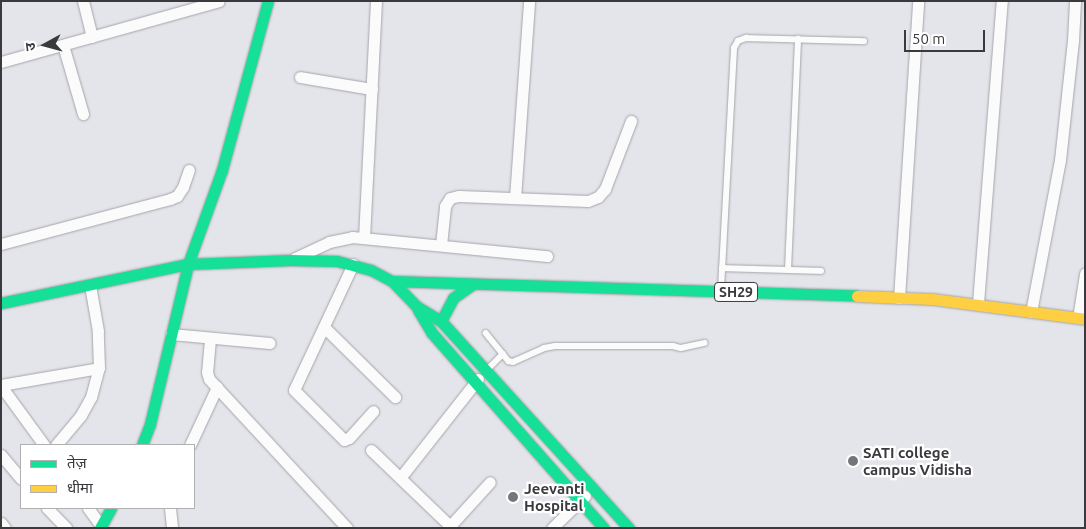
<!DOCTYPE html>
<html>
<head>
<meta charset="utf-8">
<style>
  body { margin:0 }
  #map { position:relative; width:1086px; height:529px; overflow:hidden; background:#e4e5ea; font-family:Ubuntu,"Noto Sans Devanagari",sans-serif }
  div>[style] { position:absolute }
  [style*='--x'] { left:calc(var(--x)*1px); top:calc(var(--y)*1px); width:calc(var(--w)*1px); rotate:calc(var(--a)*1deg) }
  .roads { filter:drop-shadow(0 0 1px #a4a5a9) drop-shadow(0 0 1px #a4a5a9) }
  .lane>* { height:5.5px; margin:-2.75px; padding:0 2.75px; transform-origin:2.75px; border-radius:2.75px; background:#fbfbfc }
  .street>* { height:11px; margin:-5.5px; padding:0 5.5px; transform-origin:5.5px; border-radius:5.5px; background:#fbfbfc }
  .fast>* { height:11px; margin:-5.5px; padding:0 5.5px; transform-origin:5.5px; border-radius:5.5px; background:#16e098 }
  .slow>* { height:11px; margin:-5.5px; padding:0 5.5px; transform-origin:5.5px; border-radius:5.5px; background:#ffcf43 }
  .dots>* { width:14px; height:14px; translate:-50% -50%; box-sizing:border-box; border:2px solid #fff; border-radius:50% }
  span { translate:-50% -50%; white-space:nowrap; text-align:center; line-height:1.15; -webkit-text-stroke:4.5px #fff; paint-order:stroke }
  .shield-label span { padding:1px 4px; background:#fff; border:1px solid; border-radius:4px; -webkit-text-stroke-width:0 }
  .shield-label { font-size:14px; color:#3a3a3e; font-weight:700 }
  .poi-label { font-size:15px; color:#3a3a3e; font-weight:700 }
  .left { translate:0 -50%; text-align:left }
  .frame { position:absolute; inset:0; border:2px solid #3a3a3e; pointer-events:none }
  .legend { position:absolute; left:20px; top:444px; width:175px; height:65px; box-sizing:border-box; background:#fff; border:1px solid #b0b0b2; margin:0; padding:6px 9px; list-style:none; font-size:15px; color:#3a3a3e }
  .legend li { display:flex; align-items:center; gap:10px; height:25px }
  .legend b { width:25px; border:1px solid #b0b0b2 }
  .north { position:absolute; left:20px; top:20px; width:50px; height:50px; -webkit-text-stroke:4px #fff; paint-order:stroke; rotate:263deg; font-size:14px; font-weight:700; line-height:20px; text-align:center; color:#3a3a3e }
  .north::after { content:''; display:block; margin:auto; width:18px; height:22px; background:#3a3a3e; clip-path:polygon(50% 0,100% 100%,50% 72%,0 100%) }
  .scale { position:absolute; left:904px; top:30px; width:81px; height:22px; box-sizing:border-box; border:2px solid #3a3a3e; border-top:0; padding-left:6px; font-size:15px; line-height:18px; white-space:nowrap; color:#3a3a3e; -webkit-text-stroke:4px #fff; paint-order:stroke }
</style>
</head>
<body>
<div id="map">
  <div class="roads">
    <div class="lane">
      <div style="--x:722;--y:268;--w:99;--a:1.7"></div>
      <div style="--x:788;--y:270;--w:231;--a:-87.5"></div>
      <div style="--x:721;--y:289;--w:241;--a:-86.9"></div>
      <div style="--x:734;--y:48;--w:8;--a:-60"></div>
      <div style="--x:738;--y:41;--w:9;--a:-21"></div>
      <div style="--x:746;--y:38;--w:118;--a:1.5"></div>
      <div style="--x:486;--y:333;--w:36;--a:51"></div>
      <div style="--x:509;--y:361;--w:4;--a:14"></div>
      <div style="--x:513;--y:362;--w:34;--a:-24"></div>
      <div style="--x:544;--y:348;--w:11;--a:-10"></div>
      <div style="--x:555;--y:346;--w:118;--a:0"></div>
      <div style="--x:673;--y:346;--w:8;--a:14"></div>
      <div style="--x:681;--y:348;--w:24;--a:-12"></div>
      <div style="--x:488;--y:369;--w:21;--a:-45"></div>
    </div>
    <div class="street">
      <div style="--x:83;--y:1;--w:37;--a:76"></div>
      <div style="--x:63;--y:45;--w:72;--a:73.8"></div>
      <div style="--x:1;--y:62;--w:226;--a:-15.6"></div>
      <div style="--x:300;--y:77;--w:73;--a:9.5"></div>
      <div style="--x:515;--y:198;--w:197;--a:-85.9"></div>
      <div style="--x:364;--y:238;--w:237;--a:-87.1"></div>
      <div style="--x:1;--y:244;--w:175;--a:-14.9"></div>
      <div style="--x:170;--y:199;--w:8;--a:-23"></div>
      <div style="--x:177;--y:196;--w:11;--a:-56"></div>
      <div style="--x:183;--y:187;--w:18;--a:-71"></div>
      <div style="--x:441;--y:245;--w:39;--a:-84"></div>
      <div style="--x:445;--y:206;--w:9;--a:-58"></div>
      <div style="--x:450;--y:198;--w:9;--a:-13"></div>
      <div style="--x:459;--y:196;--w:129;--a:2.2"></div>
      <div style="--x:588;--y:201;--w:11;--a:-22"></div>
      <div style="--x:598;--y:197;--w:11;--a:-49"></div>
      <div style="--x:605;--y:189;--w:73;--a:-69.1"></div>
      <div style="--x:295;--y:258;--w:38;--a:-25"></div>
      <div style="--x:329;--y:242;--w:24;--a:-12"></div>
      <div style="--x:352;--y:237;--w:196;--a:5.6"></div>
      <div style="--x:353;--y:264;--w:139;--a:115.1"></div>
      <div style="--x:294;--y:390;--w:71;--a:45"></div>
      <div style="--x:344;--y:440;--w:5;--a:-22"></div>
      <div style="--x:349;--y:438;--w:36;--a:-48"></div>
      <div style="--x:899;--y:298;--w:298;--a:-86.3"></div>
      <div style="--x:978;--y:303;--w:303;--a:-85.5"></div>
      <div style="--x:1031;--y:312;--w:155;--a:-79.2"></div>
      <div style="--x:1060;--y:160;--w:120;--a:-83.8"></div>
      <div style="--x:1073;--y:41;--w:40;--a:-87.1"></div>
      <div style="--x:1079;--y:312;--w:39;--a:-81"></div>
      <div style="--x:324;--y:327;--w:100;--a:44.6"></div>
      <div style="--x:171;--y:334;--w:99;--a:5.2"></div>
      <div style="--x:210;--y:339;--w:33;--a:95"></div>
      <div style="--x:207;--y:372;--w:7;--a:74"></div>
      <div style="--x:209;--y:379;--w:203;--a:47.2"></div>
      <div style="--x:1;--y:385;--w:99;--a:-9.8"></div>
      <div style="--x:1;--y:386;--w:73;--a:53.9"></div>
      <div style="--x:56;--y:445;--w:39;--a:-50"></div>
      <div style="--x:81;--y:415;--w:21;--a:-61"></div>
      <div style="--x:91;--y:397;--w:30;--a:-75"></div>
      <div style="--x:99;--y:368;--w:37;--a:-92"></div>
      <div style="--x:98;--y:331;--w:47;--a:-99.9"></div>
      <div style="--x:190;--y:445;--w:64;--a:-65"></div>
      <div style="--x:371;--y:450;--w:112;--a:43.9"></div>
      <div style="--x:1;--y:455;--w:31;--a:50"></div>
      <div style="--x:400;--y:478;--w:126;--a:-51.8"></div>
      <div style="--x:47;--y:508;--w:28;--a:46"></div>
      <div style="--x:88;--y:508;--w:22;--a:54"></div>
      <div style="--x:170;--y:508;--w:20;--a:84"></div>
      <div style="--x:1;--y:523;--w:6;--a:51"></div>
      <div style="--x:450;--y:526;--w:59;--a:-47.7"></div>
      <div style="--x:552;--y:528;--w:46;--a:-44.1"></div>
    </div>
    <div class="fast">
      <div style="--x:392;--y:281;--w:465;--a:1.8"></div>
      <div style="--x:1;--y:303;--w:191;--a:-11.8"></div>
      <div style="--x:188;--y:264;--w:103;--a:-2.2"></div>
      <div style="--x:291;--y:260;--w:46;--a:1.2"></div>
      <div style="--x:337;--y:261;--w:35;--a:15"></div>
      <div style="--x:371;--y:270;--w:24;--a:28"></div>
      <div style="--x:392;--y:281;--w:35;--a:46"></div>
      <div style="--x:416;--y:306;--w:29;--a:31"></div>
      <div style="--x:441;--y:321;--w:280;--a:47.8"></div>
      <div style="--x:418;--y:310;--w:26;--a:59"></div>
      <div style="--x:431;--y:332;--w:261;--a:48.6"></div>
      <div style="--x:441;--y:321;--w:26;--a:-62"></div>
      <div style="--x:453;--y:298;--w:24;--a:-35"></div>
      <div style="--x:142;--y:445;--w:22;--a:-69"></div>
      <div style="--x:150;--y:424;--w:164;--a:-76.6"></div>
      <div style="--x:188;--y:264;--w:100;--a:-70.1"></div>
      <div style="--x:222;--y:170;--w:175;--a:-74.8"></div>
      <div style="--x:100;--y:528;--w:23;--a:-61"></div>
    </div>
    <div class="slow">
      <div style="--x:857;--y:296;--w:75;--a:2.3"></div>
      <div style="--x:932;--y:299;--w:154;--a:7.4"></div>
    </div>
  </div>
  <div class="dots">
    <div style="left:853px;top:461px;background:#76767a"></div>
    <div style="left:513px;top:497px;background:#76767a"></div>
  </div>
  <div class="shield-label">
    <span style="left:736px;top:292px">SH29</span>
  </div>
  <div class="poi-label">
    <span class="left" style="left:863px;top:461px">SATI college<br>campus Vidisha</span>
    <span class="left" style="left:524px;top:497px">Jeevanti<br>Hospital</span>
  </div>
  <div class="frame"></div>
  <ul class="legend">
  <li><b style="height:6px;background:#16e098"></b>तेज़</li>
  <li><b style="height:6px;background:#ffcf43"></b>धीमा</li>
  </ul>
  <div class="north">उ</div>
  <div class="scale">50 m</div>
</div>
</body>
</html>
